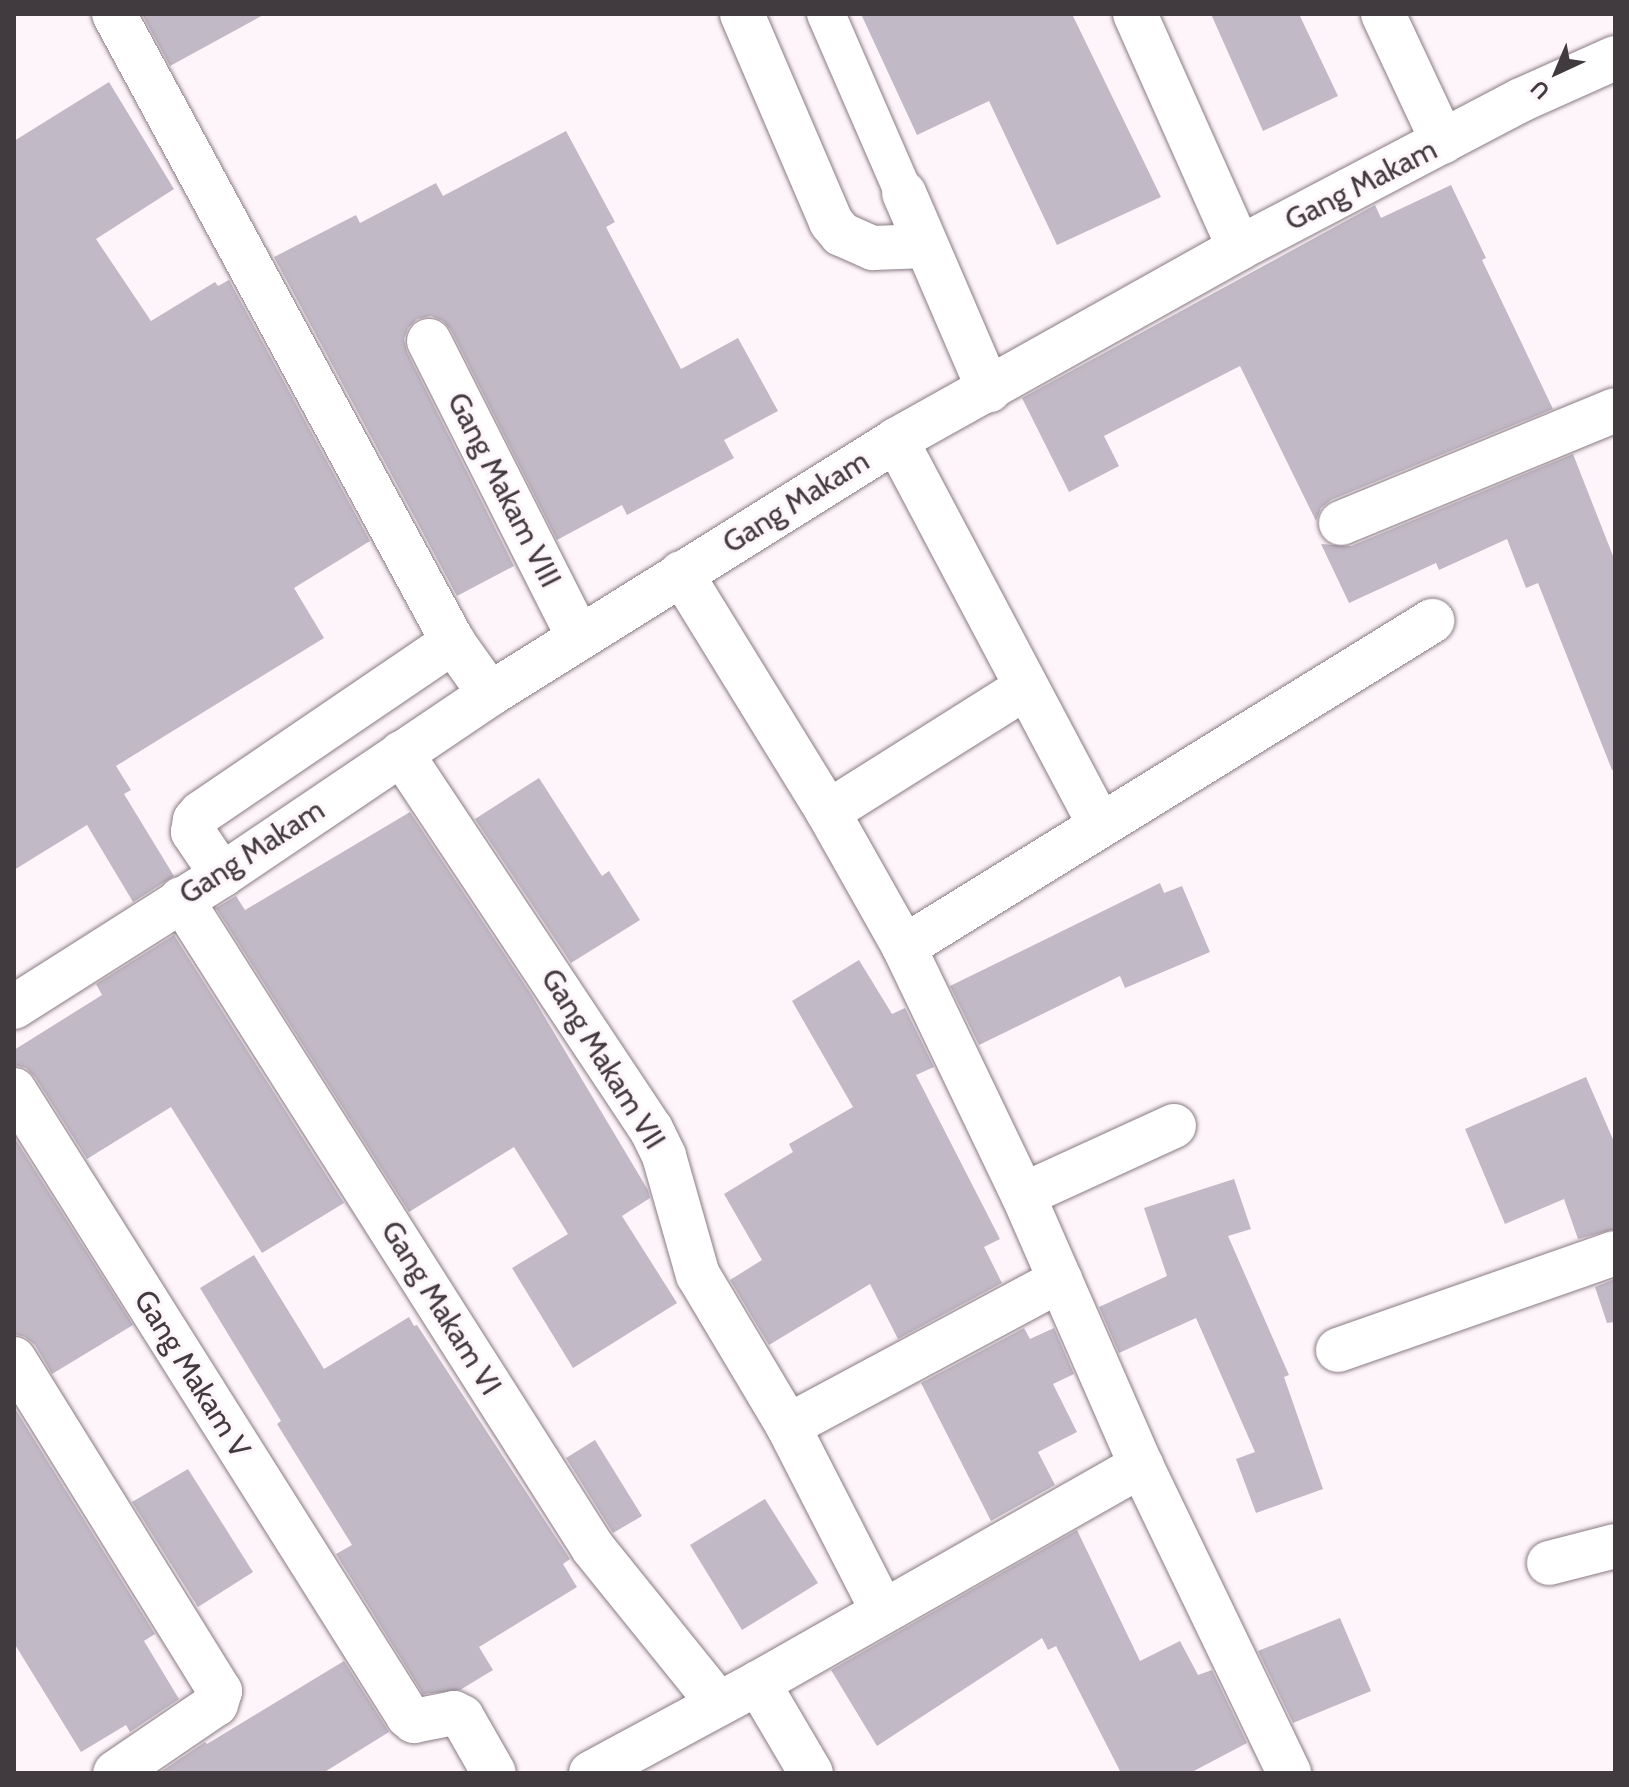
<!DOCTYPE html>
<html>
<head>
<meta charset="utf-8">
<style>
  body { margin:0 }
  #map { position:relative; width:1629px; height:1787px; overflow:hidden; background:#fef5fa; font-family:Cabin,sans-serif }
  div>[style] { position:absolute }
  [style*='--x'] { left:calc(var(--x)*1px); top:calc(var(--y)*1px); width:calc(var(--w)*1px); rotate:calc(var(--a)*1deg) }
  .building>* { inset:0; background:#c1b9c6 }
  .roads { filter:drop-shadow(0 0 2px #897b83) drop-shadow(0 0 2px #897b83) }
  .lane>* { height:38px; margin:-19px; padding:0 19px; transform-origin:19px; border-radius:19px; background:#fff }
  .street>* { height:44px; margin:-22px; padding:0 22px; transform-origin:22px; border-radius:22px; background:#fff }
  span { translate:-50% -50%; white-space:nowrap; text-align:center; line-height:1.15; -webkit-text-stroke:6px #fef5fa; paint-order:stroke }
  .street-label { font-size:30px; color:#413a3e }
  .frame { position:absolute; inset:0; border:16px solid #413a3e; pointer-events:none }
  .north { position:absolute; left:1517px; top:32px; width:80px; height:80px; -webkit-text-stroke:6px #fef5fa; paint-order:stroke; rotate:224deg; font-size:22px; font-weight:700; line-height:32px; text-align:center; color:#413a3e }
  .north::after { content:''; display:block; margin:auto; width:28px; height:36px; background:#413a3e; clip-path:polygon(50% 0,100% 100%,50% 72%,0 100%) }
</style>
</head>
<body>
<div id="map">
  <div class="building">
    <div style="clip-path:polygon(142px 14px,265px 14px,170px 66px)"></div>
    <div style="clip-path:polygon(861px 14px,1072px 14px,1161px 197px,1057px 245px,989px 101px,917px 135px)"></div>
    <div style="clip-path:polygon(1211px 14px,1299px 14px,1338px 96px,1263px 131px)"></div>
    <div style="clip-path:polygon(109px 82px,174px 189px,96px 239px,151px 321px,215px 282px,218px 286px,229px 280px,370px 541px,294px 588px,324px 638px,116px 766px,131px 790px,124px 794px,174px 876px,133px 902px,87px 825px,14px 870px,14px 141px)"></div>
    <div style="clip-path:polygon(566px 131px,615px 222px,606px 227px,681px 369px,738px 338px,778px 411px,724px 440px,734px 458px,627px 515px,622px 505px,557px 540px,451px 330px,443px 321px,431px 316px,417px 319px,408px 328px,404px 339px,407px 352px,514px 566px,457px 596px,274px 257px,356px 215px,360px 223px,436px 183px,443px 196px)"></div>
    <div style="clip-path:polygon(1451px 185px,1486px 258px,1482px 260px,1553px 409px,1331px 500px,1321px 508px,1316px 521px,1240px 366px,1104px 436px,1119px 466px,1069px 492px,1022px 398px,1375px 205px,1381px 218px)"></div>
    <div style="clip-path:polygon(1573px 454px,1615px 561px,1615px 770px,1612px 770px,1538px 583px,1526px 588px,1507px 539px,1439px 570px,1436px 563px,1349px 603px,1321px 544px,1351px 546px)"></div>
    <div style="clip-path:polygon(539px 778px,602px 876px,609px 871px,640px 920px,571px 963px,475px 819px)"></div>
    <div style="clip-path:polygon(410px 812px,531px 994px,648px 1190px,650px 1198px,622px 1216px,677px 1303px,573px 1368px,512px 1268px,568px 1234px,514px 1147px,409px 1212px,216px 908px,236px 896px,245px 910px)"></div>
    <div style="clip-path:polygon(1160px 883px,1164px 893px,1182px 886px,1210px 952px,1125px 988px,1120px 976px,979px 1045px,950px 986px)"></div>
    <div style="clip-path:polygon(174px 935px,344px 1203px,262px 1253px,171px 1107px,87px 1159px,35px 1077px,26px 1068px,14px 1065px,14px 1050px,102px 995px,96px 984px)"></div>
    <div style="clip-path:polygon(859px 960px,892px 1014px,905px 1008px,934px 1067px,916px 1075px,1000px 1239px,984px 1247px,1002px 1283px,898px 1339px,870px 1284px,769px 1345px,730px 1280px,762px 1260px,724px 1194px,793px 1152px,789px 1144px,853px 1107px,792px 1001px)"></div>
    <div style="clip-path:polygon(1586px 1077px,1615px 1144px,1615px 1229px,1578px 1239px,1564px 1199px,1505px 1224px,1465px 1129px)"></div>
    <div style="clip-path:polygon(14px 1137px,133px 1325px,52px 1374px,35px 1345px,25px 1337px,14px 1334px)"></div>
    <div style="clip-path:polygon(1234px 1179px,1251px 1229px,1228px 1236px,1289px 1375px,1284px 1377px,1323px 1489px,1256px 1513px,1236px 1459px,1255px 1452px,1196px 1318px,1119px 1353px,1099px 1307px,1167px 1276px,1144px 1208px)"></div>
    <div style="clip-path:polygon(254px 1255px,324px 1369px,409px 1317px,414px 1326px,417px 1325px,570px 1559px,563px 1564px,577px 1587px,479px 1647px,493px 1670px,460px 1690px,423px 1694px,336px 1554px,352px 1545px,277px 1424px,281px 1421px,200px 1288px)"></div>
    <div style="clip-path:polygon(1615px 1279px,1615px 1322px,1607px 1323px,1595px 1287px)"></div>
    <div style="clip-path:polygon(1024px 1328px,1030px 1339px,1054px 1328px,1074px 1374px,1053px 1384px,1077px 1432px,1038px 1452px,1055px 1485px,991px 1521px,921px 1383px)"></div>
    <div style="clip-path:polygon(14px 1407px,155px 1634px,144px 1641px,179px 1699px,130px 1732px,126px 1725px,81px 1752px,14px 1643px)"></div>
    <div style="clip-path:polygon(595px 1440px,642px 1516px,613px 1533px,566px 1458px)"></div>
    <div style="clip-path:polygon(188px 1469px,253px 1572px,198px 1607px,132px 1502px)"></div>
    <div style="clip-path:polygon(765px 1499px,818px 1583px,742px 1630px,690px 1545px)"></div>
    <div style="clip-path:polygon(1077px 1530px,1140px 1661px,1180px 1641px,1198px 1675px,1212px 1670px,1247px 1743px,1190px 1773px,1121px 1773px,1056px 1646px,1048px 1650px,1042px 1638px,877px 1746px,831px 1670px)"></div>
    <div style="clip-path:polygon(1340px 1618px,1371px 1691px,1293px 1723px,1258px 1651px)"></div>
    <div style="clip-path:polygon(344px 1661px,389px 1732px,323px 1773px,159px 1773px,205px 1742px,207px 1744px)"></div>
  </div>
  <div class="roads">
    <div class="lane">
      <div style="--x:826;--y:14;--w:195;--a:66.5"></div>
    </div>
    <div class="street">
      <div style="--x:114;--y:14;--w:714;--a:61.64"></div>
      <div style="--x:453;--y:642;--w:64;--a:54.6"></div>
      <div style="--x:742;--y:14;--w:226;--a:66.8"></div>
      <div style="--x:831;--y:222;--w:16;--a:50"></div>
      <div style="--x:841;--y:234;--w:35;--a:24"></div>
      <div style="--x:873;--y:248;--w:53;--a:-2.2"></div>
      <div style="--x:1135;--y:14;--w:256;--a:66"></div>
      <div style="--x:1383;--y:14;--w:141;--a:64.9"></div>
      <div style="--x:904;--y:193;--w:215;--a:66.7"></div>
      <div style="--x:429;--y:341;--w:333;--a:63.2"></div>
      <div style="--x:896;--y:440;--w:436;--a:62.1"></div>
      <div style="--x:1341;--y:523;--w:296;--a:-22.4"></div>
      <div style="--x:681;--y:573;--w:281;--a:58.4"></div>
      <div style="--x:828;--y:812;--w:155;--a:60.6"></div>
      <div style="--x:904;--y:947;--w:275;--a:64.4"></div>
      <div style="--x:1023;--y:1195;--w:295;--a:66.4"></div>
      <div style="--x:1141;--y:1465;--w:342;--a:64.3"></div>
      <div style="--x:401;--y:753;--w:452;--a:56.4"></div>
      <div style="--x:651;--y:1129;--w:30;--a:64"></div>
      <div style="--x:664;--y:1156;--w:124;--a:74.1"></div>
      <div style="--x:698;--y:1275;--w:176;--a:59.2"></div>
      <div style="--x:788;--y:1426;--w:207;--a:62.9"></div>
      <div style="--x:828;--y:812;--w:233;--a:-32.2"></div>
      <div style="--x:222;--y:875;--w:52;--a:-124"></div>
      <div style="--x:193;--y:832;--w:12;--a:-81"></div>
      <div style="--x:195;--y:820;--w:9;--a:-49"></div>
      <div style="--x:201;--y:813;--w:305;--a:-34.2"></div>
      <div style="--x:181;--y:899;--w:769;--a:57.59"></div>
      <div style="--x:593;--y:1548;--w:199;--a:51.1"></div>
      <div style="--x:904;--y:947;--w:621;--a:-31.69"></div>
      <div style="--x:14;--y:1007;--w:246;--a:-32.4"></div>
      <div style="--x:222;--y:875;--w:323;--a:-34"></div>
      <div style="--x:490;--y:694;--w:479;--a:-32"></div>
      <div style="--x:896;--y:440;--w:393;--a:-29.2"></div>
      <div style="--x:1239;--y:248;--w:318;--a:-27.7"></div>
      <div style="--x:1521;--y:100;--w:103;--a:-24.1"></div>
      <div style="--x:14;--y:1090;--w:740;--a:57.81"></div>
      <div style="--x:408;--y:1716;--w:8;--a:40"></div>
      <div style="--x:414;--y:1721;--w:41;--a:-11.3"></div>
      <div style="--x:454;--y:1713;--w:9;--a:27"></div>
      <div style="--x:462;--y:1717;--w:64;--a:60.3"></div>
      <div style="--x:1023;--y:1195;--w:166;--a:-24.6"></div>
      <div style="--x:1338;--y:1350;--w:293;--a:-19.3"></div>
      <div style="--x:14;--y:1359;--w:391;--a:58.2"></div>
      <div style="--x:220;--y:1691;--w:14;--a:107"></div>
      <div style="--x:216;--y:1704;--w:122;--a:145.7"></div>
      <div style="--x:788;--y:1426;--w:309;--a:-28.2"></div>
      <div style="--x:1549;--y:1563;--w:68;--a:-14.4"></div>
      <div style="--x:758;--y:1683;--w:104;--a:59.5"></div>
      <div style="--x:591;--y:1773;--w:190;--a:-28.3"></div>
      <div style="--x:758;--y:1683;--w:441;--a:-29.6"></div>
    </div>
  </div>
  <div class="street-label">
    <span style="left:1361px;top:185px;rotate:-27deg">Gang Makam</span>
    <span style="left:504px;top:490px;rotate:63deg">Gang Makam VIII</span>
    <span style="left:796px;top:502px;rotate:-32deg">Gang Makam</span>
    <span style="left:252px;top:852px;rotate:-33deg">Gang Makam</span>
    <span style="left:603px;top:1059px;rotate:58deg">Gang Makam VII</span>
    <span style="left:441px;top:1308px;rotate:58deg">Gang Makam VI</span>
    <span style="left:192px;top:1374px;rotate:58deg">Gang Makam V</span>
  </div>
  <div class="frame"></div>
  <div class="north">U</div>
</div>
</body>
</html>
